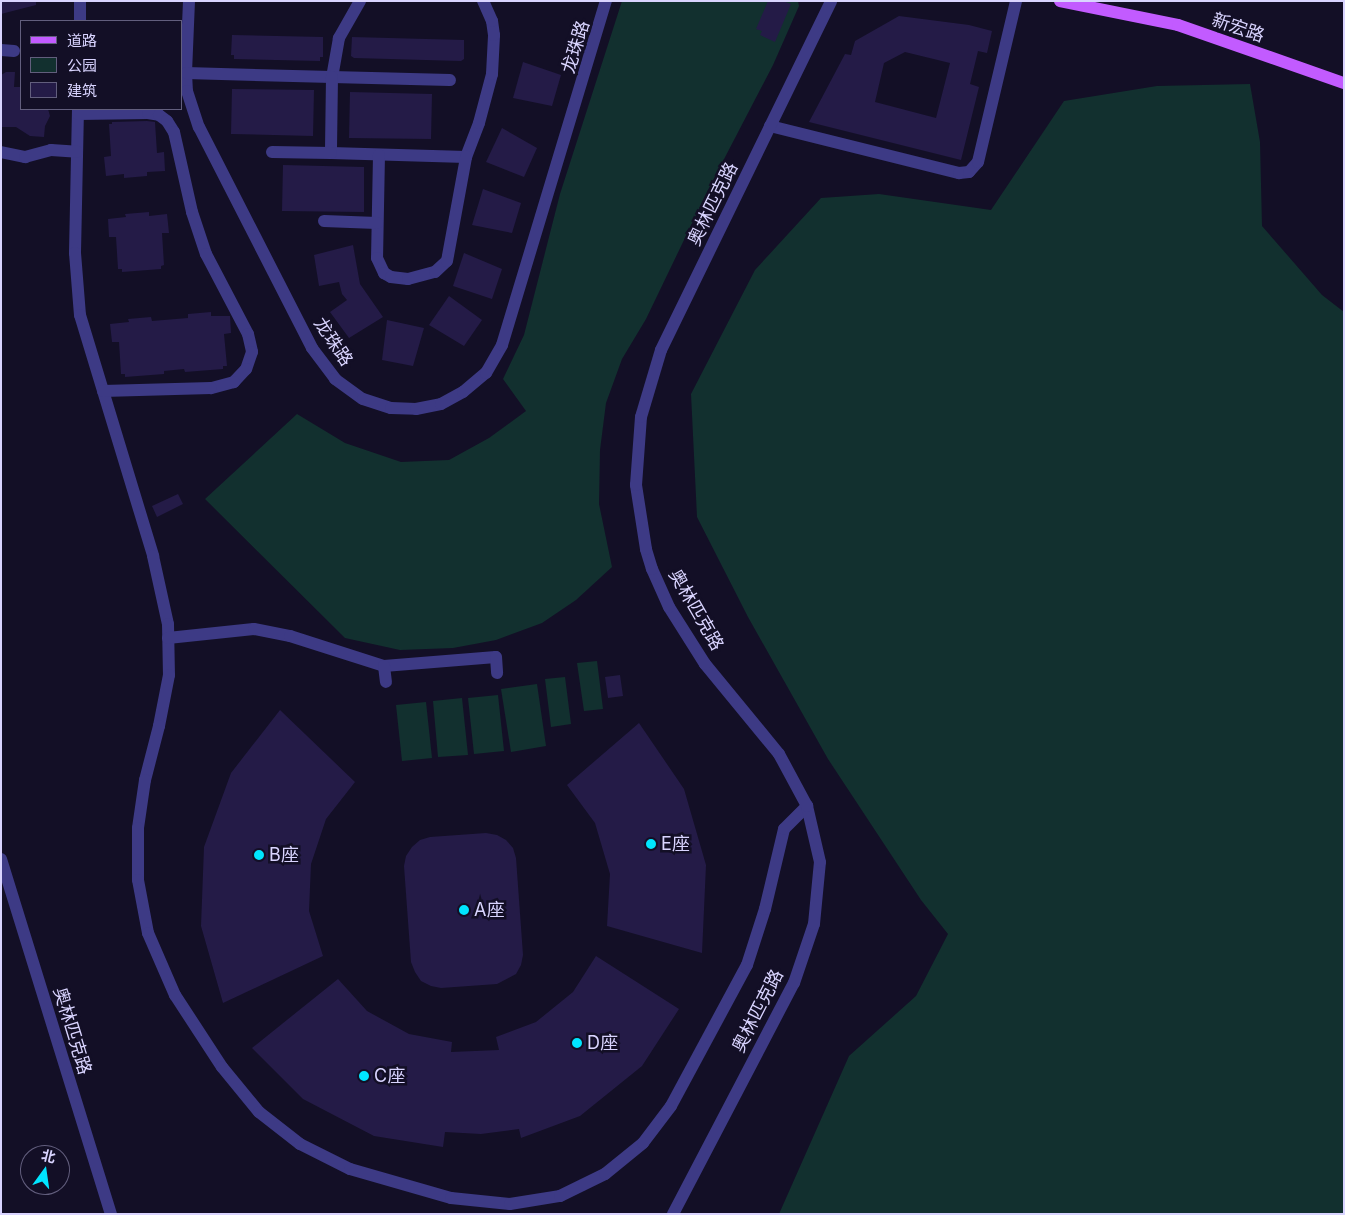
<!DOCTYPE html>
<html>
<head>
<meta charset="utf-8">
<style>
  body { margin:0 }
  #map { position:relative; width:1345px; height:1215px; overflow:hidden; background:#130f26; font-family:Inter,"Noto Sans SC",sans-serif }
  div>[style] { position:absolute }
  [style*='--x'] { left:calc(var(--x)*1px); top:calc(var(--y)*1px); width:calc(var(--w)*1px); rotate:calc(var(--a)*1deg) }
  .green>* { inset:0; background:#12302f }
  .building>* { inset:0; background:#241b47 }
  .minor>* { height:12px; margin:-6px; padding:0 6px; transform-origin:6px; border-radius:6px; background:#3d3a85 }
  .major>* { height:12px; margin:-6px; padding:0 6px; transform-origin:6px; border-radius:6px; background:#c25bff }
  .dots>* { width:14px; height:14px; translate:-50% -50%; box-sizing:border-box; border:2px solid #130f26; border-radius:50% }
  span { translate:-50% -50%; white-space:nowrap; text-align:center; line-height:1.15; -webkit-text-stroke:5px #130f26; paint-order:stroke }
  .street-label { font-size:18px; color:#d9d4ff }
  .poi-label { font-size:18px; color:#d9d4ff }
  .left { translate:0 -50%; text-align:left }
  .frame { position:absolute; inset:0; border:2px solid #d9d4ff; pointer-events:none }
  .legend { position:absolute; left:20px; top:20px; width:162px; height:90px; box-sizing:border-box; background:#130f26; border:1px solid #625e7d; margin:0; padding:6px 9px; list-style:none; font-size:15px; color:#d9d4ff }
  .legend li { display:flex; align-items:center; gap:10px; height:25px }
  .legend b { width:25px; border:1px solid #625e7d }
  .north { position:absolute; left:20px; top:1145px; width:50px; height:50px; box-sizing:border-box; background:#130f26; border:1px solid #625e7d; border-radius:50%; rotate:14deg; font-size:14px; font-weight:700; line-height:20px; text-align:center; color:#d9d4ff }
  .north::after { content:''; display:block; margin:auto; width:18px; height:22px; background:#00e5ff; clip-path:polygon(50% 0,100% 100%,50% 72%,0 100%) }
</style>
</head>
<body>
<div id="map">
  <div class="green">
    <div style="clip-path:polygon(622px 1px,798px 1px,799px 6px,773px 65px,709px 188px,646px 319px,622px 359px,606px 403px,600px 450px,599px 504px,612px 567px,576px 600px,542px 623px,496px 640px,453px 648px,400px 650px,345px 638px,205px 499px,297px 414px,345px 443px,401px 462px,449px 460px,489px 438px,526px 411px,503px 379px,524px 335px,560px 194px)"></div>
    <div style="clip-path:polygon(1250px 84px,1260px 142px,1262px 226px,1322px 295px,1344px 312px,1344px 1214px,779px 1214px,849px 1056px,916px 996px,948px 934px,921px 900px,828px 759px,748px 617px,697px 517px,691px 394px,755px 270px,821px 198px,879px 194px,991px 210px,1064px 101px,1157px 86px)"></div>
    <div style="clip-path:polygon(597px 661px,603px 709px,584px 711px,577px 663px)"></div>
    <div style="clip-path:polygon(565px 677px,571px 724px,551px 727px,545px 679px)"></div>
    <div style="clip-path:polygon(537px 684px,546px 746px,511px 752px,501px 689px)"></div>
    <div style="clip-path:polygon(498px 695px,504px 751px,474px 754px,468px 698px)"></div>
    <div style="clip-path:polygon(462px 698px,468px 755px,438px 757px,433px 701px)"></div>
    <div style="clip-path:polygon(426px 702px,432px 758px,402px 761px,396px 705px)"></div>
  </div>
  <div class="building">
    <div style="clip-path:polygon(1px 1px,36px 1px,36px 5px,1px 14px)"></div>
    <div style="clip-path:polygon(768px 1px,783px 1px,791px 4px,775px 42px,760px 35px,762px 31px,756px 29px)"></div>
    <div style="clip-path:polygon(evenodd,899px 16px,969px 25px,992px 31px,987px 53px,978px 51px,970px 84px,979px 87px,961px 160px,809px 122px,845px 54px,851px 55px,855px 41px,899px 16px,905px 52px,950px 63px,936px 118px,875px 102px,884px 63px,905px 52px)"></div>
    <div style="clip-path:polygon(232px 35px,323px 37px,323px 57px,320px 57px,320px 61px,234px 59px,234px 55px,231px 55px)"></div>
    <div style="clip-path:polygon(352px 37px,464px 40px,464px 59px,461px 61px,354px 58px,351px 56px)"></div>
    <div style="clip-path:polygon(523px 62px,561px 75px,552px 106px,513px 98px)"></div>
    <div style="clip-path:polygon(6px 72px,15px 72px,14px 87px,21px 87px,21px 109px,48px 109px,50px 116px,45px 126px,44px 137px,30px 136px,16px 127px,1px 127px,1px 75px)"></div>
    <div style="clip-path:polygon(232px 89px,314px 90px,313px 136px,231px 134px)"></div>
    <div style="clip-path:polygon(350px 92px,432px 94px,431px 139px,349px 138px)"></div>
    <div style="clip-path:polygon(147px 121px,155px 122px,157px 153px,164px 152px,165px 171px,147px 172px,147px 176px,124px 178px,124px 174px,106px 176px,104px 157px,111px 156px,109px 124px,112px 124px,112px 122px)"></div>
    <div style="clip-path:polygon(502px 128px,537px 148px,524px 177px,486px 162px)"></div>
    <div style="clip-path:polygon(283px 165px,364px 167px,364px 212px,282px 211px)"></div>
    <div style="clip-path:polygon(483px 189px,521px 203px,512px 233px,472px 225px)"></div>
    <div style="clip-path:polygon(149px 212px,149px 216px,167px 214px,169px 233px,162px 233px,164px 265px,161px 266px,161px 269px,122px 272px,122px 269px,118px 269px,116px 237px,109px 237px,108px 219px,126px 217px,125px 214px)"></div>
    <div style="clip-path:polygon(353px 245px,360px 284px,383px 317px,349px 338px,330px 312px,347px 300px,342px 294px,339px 282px,319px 286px,314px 255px)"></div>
    <div style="clip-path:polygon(464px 253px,502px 269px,492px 299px,453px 286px)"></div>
    <div style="clip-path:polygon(449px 296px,482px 320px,464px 346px,429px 325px)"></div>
    <div style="clip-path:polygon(211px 312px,211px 316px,230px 316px,231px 333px,224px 334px,227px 366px,223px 366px,223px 369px,185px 372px,184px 369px,164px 371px,164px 374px,125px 377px,125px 374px,121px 374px,119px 342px,112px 342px,110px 324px,129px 322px,128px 319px,151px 317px,152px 321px,188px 318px,188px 314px)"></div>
    <div style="clip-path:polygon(387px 320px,424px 328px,413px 366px,382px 360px)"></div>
    <div style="clip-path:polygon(178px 494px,183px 504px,157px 517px,152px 506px)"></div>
    <div style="clip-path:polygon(620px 675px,623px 696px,608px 698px,605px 677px)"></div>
    <div style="clip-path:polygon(280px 710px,355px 782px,326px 819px,311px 864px,309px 911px,323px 956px,223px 1003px,201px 926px,204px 847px,231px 773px)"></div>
    <div style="clip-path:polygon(639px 723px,684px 789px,706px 865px,702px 953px,607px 926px,610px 874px,595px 823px,567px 785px)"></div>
    <div style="clip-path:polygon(486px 833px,497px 835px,506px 840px,513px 848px,516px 858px,523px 955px,521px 965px,516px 974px,497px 984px,441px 988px,431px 986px,421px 981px,415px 972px,411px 962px,404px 866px,406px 856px,412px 847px,420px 840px,430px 837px)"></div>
    <div style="clip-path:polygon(596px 956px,679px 1009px,642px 1066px,580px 1116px,521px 1138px,519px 1129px,481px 1134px,445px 1132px,443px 1147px,374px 1136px,303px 1099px,252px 1048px,338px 979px,367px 1011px,409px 1034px,452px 1042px,451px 1052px,499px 1050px,496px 1037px,536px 1022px,573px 992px)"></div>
  </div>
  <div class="minor">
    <div style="--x:189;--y:1;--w:72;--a:92.4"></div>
    <div style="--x:186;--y:73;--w:18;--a:87"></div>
    <div style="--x:187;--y:91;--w:38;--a:72"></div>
    <div style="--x:199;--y:127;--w:248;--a:62.9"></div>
    <div style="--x:312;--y:348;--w:39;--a:53"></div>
    <div style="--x:335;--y:379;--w:34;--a:36"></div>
    <div style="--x:363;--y:399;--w:29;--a:18"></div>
    <div style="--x:391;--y:408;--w:25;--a:2"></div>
    <div style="--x:416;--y:409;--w:25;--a:-11"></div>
    <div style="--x:441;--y:404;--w:25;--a:-29"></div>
    <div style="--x:463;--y:392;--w:30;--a:-40"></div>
    <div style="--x:486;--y:373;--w:32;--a:-60"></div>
    <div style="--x:502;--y:345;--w:359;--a:-73.2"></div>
    <div style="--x:360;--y:1;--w:43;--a:119.6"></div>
    <div style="--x:339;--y:38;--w:40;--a:100"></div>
    <div style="--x:332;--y:77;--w:118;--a:1.5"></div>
    <div style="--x:80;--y:21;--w:20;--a:-90"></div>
    <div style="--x:1;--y:50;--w:13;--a:4"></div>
    <div style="--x:186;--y:73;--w:146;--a:1.6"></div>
    <div style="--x:332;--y:77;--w:76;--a:90.8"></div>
    <div style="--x:331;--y:153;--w:135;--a:1.7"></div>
    <div style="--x:466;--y:157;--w:36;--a:-69"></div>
    <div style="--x:479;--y:123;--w:51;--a:-75.1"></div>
    <div style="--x:492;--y:74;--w:39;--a:-87"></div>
    <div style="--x:494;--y:35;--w:14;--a:-98"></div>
    <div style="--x:492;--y:21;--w:22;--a:-114"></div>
    <div style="--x:78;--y:109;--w:144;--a:91.2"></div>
    <div style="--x:75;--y:253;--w:62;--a:85.4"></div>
    <div style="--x:80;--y:315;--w:252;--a:73.1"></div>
    <div style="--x:153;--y:556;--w:70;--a:77.6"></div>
    <div style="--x:168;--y:624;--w:51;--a:88.9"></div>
    <div style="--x:169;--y:675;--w:52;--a:101.1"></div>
    <div style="--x:159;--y:726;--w:56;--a:104.5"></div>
    <div style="--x:145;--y:780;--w:49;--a:98.3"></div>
    <div style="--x:138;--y:828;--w:52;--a:90"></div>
    <div style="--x:138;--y:880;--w:54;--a:79.3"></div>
    <div style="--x:148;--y:933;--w:68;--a:66.5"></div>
    <div style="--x:175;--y:995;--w:86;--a:56.9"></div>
    <div style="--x:222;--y:1067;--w:58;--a:50.6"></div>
    <div style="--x:259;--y:1112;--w:52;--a:38"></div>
    <div style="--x:300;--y:1144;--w:56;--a:26.6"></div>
    <div style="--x:350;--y:1169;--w:105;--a:16"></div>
    <div style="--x:451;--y:1198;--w:59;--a:5.8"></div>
    <div style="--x:510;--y:1204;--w:51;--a:-9.1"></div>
    <div style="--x:560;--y:1196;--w:50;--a:-26.1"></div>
    <div style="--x:605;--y:1174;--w:49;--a:-39.2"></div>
    <div style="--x:643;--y:1143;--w:46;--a:-52.9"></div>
    <div style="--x:671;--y:1106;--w:160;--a:-61.7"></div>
    <div style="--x:747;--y:965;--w:59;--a:-72.2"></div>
    <div style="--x:765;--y:909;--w:82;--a:-76.6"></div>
    <div style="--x:784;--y:829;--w:33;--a:-45"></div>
    <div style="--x:78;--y:114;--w:70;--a:-0.8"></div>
    <div style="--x:148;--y:113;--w:11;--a:10"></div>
    <div style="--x:159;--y:115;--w:10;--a:37"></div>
    <div style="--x:167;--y:121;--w:13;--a:58"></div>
    <div style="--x:174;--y:132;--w:82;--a:77.3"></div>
    <div style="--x:192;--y:212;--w:44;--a:71.6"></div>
    <div style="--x:206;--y:254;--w:90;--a:62.3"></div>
    <div style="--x:248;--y:334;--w:18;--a:77"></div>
    <div style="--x:252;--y:352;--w:18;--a:109"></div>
    <div style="--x:246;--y:369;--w:18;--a:133"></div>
    <div style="--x:234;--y:382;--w:24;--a:165"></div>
    <div style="--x:211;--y:388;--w:108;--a:178.4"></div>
    <div style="--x:770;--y:126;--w:195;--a:14"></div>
    <div style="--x:959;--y:173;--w:10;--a:-6"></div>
    <div style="--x:969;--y:172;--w:13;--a:-48"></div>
    <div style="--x:978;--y:162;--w:165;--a:-76.7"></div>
    <div style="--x:1;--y:152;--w:25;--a:12"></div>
    <div style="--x:25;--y:157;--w:27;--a:-15"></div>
    <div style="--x:51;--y:150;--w:26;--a:4"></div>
    <div style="--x:272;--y:152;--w:59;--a:1"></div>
    <div style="--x:379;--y:155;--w:103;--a:91.1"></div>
    <div style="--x:377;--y:258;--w:17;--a:65"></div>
    <div style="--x:384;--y:273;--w:8;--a:30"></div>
    <div style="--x:391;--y:277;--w:17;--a:7"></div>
    <div style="--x:408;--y:279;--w:28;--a:-15"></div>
    <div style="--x:435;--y:272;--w:16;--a:-43"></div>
    <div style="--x:447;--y:261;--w:106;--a:-79.6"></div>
    <div style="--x:324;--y:221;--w:53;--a:2.2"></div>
    <div style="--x:168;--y:638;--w:86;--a:-6"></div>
    <div style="--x:254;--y:629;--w:37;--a:11"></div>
    <div style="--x:290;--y:636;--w:99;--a:17.7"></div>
    <div style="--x:384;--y:666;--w:112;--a:-4.6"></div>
    <div style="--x:496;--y:657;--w:16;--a:86"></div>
    <div style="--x:384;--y:666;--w:16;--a:83"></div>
    <div style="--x:1;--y:859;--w:372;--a:72.8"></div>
    <div style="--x:673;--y:1214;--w:261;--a:-62.4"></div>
    <div style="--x:794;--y:983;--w:62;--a:-71.3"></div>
    <div style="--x:814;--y:924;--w:62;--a:-84.5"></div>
    <div style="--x:820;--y:862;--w:57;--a:-103.1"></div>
    <div style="--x:807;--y:806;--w:59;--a:-118.3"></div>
    <div style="--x:779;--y:754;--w:117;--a:-129.4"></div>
    <div style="--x:705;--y:664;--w:67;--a:-122.3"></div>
    <div style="--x:669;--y:607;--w:42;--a:-114.1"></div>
    <div style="--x:652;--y:569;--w:21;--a:-107"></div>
    <div style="--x:646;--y:549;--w:65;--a:-98.9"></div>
    <div style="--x:636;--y:485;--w:68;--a:-85.8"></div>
    <div style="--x:641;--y:417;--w:70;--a:-73.4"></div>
    <div style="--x:661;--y:350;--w:388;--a:-64"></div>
  </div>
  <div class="major">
    <div style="--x:1060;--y:1;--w:120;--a:11.5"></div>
    <div style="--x:1178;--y:25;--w:176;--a:19.3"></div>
  </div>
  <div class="dots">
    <div style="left:651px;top:844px;background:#00e5ff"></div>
    <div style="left:259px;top:855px;background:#00e5ff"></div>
    <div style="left:464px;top:910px;background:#00e5ff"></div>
    <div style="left:577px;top:1043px;background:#00e5ff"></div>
    <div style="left:364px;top:1076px;background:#00e5ff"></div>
  </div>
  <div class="street-label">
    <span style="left:1238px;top:28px;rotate:19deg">新宏路</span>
    <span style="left:576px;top:47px;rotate:-73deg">龙珠路</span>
    <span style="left:713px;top:204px;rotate:-64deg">奥林匹克路</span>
    <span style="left:333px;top:342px;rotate:56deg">龙珠路</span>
    <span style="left:696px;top:610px;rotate:60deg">奥林匹克路</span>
    <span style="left:758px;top:1011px;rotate:-63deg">奥林匹克路</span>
    <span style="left:72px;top:1031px;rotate:73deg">奥林匹克路</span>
  </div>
  <div class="poi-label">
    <span class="left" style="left:661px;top:844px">E座</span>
    <span class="left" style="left:269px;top:855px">B座</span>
    <span class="left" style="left:474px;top:910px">A座</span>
    <span class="left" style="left:587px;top:1043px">D座</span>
    <span class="left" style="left:374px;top:1076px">C座</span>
  </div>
  <div class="frame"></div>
  <ul class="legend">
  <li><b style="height:6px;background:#c25bff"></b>道路</li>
  <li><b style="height:14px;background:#12302f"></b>公园</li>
  <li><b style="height:14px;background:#241b47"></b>建筑</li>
  </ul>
  <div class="north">北</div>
</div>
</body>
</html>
